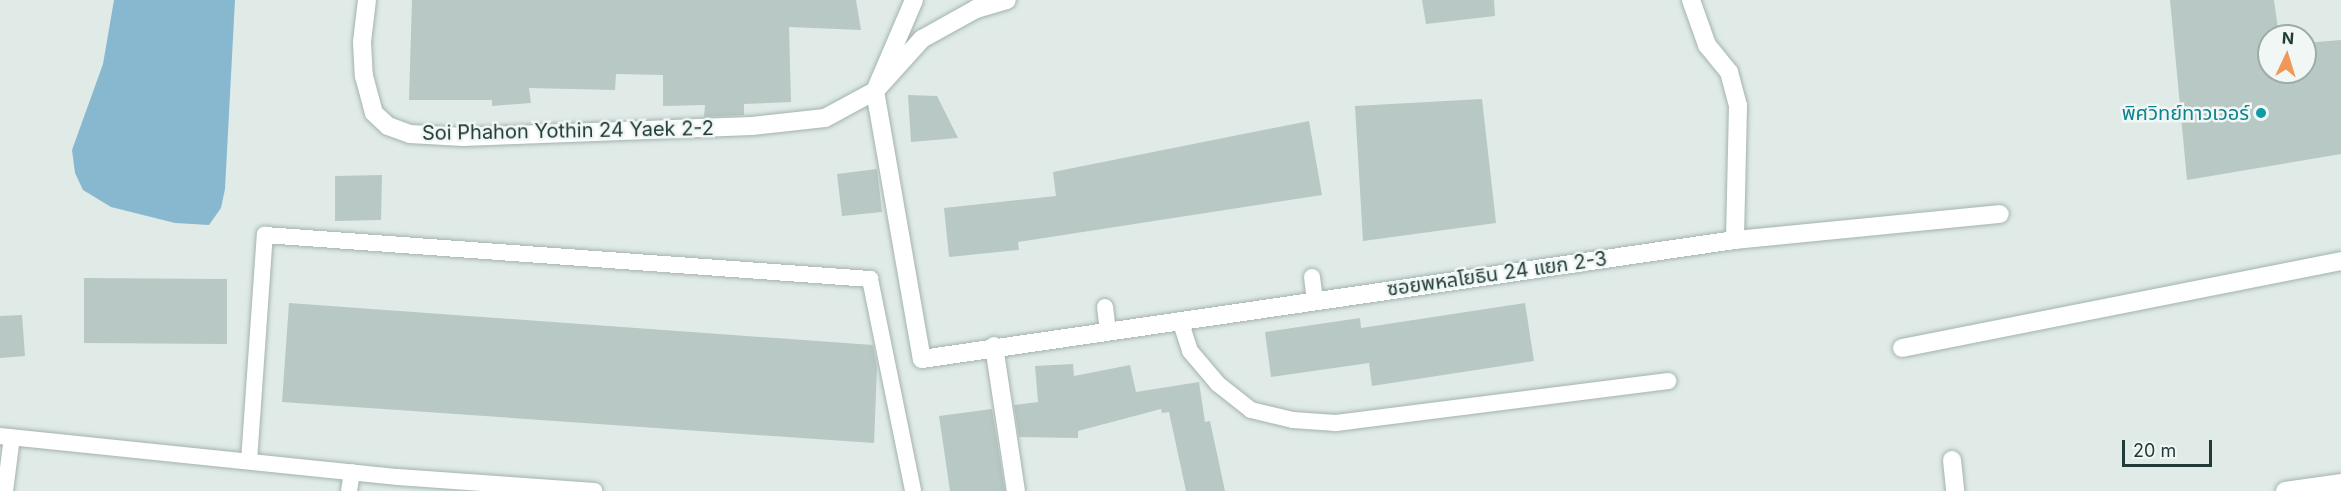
<!DOCTYPE html>
<html>
<head>
<meta charset="utf-8">
<style>
  body { margin:0 }
  #map { position:relative; width:2341px; height:491px; overflow:hidden; background:#e0ebe8; font-family:Inter,"Noto Sans Thai",sans-serif }
  div>[style] { position:absolute }
  [style*='--x'] { left:calc(var(--x)*1px); top:calc(var(--y)*1px); width:calc(var(--w)*1px); rotate:calc(var(--a)*1deg) }
  .water>* { inset:0; background:#88b8d0 }
  .building>* { inset:0; background:#b8c8c4 }
  .roads { filter:drop-shadow(0 0 2px #a3b3b0) drop-shadow(0 0 2px #a3b3b0) }
  .service>* { height:16px; margin:-8px; padding:0 8px; transform-origin:8px; border-radius:8px; background:#fff }
  .minor>* { height:18px; margin:-9px; padding:0 9px; transform-origin:9px; border-radius:9px; background:#fff }
  .dots>* { width:16px; height:16px; translate:-50% -50%; box-sizing:border-box; border:3px solid #f0f7f5; border-radius:50% }
  span { translate:-50% -50%; white-space:nowrap; text-align:center; line-height:1.15; -webkit-text-stroke:5px #f0f7f5; paint-order:stroke }
  .culture-label { font-size:20px; color:#0d838f }
  .right { translate:-100% -50%; text-align:right }
  .street-label { font-size:20px; color:#213b38 }
  .north { position:absolute; left:2257px; top:24px; width:60px; height:60px; box-sizing:border-box; background:#f0f7f5; border:2px solid #9daca9; border-radius:50%; rotate:4deg; font-size:16px; font-weight:700; line-height:24px; text-align:center; color:#213b38 }
  .north::after { content:''; display:block; margin:auto; width:21px; height:27px; background:#f19858; clip-path:polygon(50% 0,100% 100%,50% 72%,0 100%) }
  .scale { position:absolute; left:2122px; top:440px; width:90px; height:27px; box-sizing:border-box; border:3px solid #213b38; border-top:0; padding-left:8px; font-size:18px; line-height:21px; white-space:nowrap; color:#213b38; -webkit-text-stroke:4px #f0f7f5; paint-order:stroke }
</style>
</head>
<body>
<div id="map">
  <div class="water">
    <div style="clip-path:polygon(114px 0,235px 0,225px 189px,221px 208px,209px 225px,175px 223px,111px 207px,83px 190px,75px 173px,72px 150px,103px 64px)"></div>
  </div>
  <div class="building">
    <div style="clip-path:polygon(412px 0,856px 0,861px 30px,789px 27px,791px 102px,744px 104px,744px 115px,704px 117px,705px 105px,663px 106px,663px 75px,616px 74px,615px 90px,529px 88px,531px 103px,492px 106px,492px 100px,409px 100px)"></div>
    <div style="clip-path:polygon(1422px 0,1494px 0,1495px 16px,1426px 24px)"></div>
    <div style="clip-path:polygon(2170px 0,2274px 0,2279px 36px,2269px 36px,2269px 72px,2305px 72px,2305px 43px,2341px 40px,2341px 154px,2187px 180px)"></div>
    <div style="clip-path:polygon(908px 95px,937px 96px,958px 138px,911px 142px)"></div>
    <div style="clip-path:polygon(1482px 99px,1496px 223px,1363px 241px,1355px 106px)"></div>
    <div style="clip-path:polygon(1309px 121px,1322px 195px,1018px 242px,1019px 250px,949px 257px,944px 208px,1056px 196px,1053px 172px)"></div>
    <div style="clip-path:polygon(877px 169px,882px 212px,842px 216px,837px 174px)"></div>
    <div style="clip-path:polygon(382px 175px,381px 220px,335px 221px,335px 176px)"></div>
    <div style="clip-path:polygon(84px 278px,227px 279px,227px 344px,84px 343px)"></div>
    <div style="clip-path:polygon(289px 303px,873px 345px,877px 367px,874px 443px,282px 402px)"></div>
    <div style="clip-path:polygon(1525px 303px,1534px 361px,1372px 386px,1369px 363px,1271px 377px,1265px 332px,1360px 318px,1361px 328px)"></div>
    <div style="clip-path:polygon(22px 315px,25px 356px,0 358px,0 316px)"></div>
    <div style="clip-path:polygon(1073px 364px,1074px 376px,1130px 365px,1136px 392px,1199px 382px,1205px 422px,1210px 421px,1225px 491px,1186px 491px,1169px 412px,1162px 413px,1161px 409px,1078px 431px,1078px 438px,1019px 437px,1014px 405px,1038px 402px,1035px 366px)"></div>
    <div style="clip-path:polygon(992px 409px,1005px 491px,950px 491px,939px 416px)"></div>
  </div>
  <div class="roads">
    <div class="service">
      <div style="--x:1312;--y:277;--w:23;--a:83"></div>
      <div style="--x:1105;--y:307;--w:23;--a:83"></div>
      <div style="--x:1180;--y:320;--w:33;--a:72"></div>
      <div style="--x:1190;--y:351;--w:43;--a:49.7"></div>
      <div style="--x:1218;--y:384;--w:42;--a:38.2"></div>
      <div style="--x:1251;--y:410;--w:43;--a:13.4"></div>
      <div style="--x:1293;--y:420;--w:43;--a:4"></div>
      <div style="--x:1336;--y:423;--w:335;--a:-7.2"></div>
      <div style="--x:0;--y:436;--w:400;--a:5.9"></div>
      <div style="--x:398;--y:477;--w:197;--a:4.1"></div>
      <div style="--x:249;--y:461;--w:227;--a:-86"></div>
      <div style="--x:265;--y:235;--w:607;--a:4.16"></div>
      <div style="--x:870;--y:279;--w:216;--a:78.5"></div>
      <div style="--x:5;--y:491;--w:54;--a:-82.6"></div>
      <div style="--x:349;--y:491;--w:19;--a:-81"></div>
    </div>
    <div class="minor">
      <div style="--x:367;--y:0;--w:42;--a:96.8"></div>
      <div style="--x:362;--y:42;--w:34;--a:87"></div>
      <div style="--x:364;--y:76;--w:38;--a:75"></div>
      <div style="--x:374;--y:113;--w:19;--a:43"></div>
      <div style="--x:388;--y:126;--w:23;--a:20"></div>
      <div style="--x:410;--y:134;--w:53;--a:3.2"></div>
      <div style="--x:463;--y:137;--w:289;--a:-2.2"></div>
      <div style="--x:752;--y:126;--w:73;--a:-6.3"></div>
      <div style="--x:825;--y:118;--w:57;--a:-28.4"></div>
      <div style="--x:875;--y:91;--w:70;--a:-47.9"></div>
      <div style="--x:922;--y:39;--w:62;--a:-29.1"></div>
      <div style="--x:976;--y:9;--w:32;--a:-16"></div>
      <div style="--x:914;--y:0;--w:99;--a:113.2"></div>
      <div style="--x:875;--y:91;--w:272;--a:80.1"></div>
      <div style="--x:922;--y:359;--w:822;--a:-8.33"></div>
      <div style="--x:1735;--y:240;--w:266;--a:-5.6"></div>
      <div style="--x:1691;--y:0;--w:48;--a:70.4"></div>
      <div style="--x:1707;--y:45;--w:35;--a:51"></div>
      <div style="--x:1729;--y:72;--w:35;--a:75"></div>
      <div style="--x:1738;--y:106;--w:134;--a:91.3"></div>
      <div style="--x:994;--y:346;--w:147;--a:81.4"></div>
      <div style="--x:1902;--y:348;--w:448;--a:-11.2"></div>
      <div style="--x:1952;--y:460;--w:31;--a:84"></div>
      <div style="--x:2285;--y:491;--w:57;--a:-8.1"></div>
    </div>
  </div>
  <div class="dots">
    <div style="left:2261px;top:113px;background:#0f9aa8"></div>
  </div>
  <div class="culture-label">
    <span class="right" style="left:2249px;top:113px">พิศวิทย์ทาวเวอร์</span>
  </div>
  <div class="street-label">
    <span style="left:568px;top:131px;rotate:-1deg">Soi Phahon Yothin 24 Yaek 2-2</span>
    <span style="left:1497px;top:274px;rotate:-8deg">ซอยพหลโยธิน 24 แยก 2-3</span>
  </div>
  <div class="north">N</div>
  <div class="scale">20 m</div>
</div>
</body>
</html>
